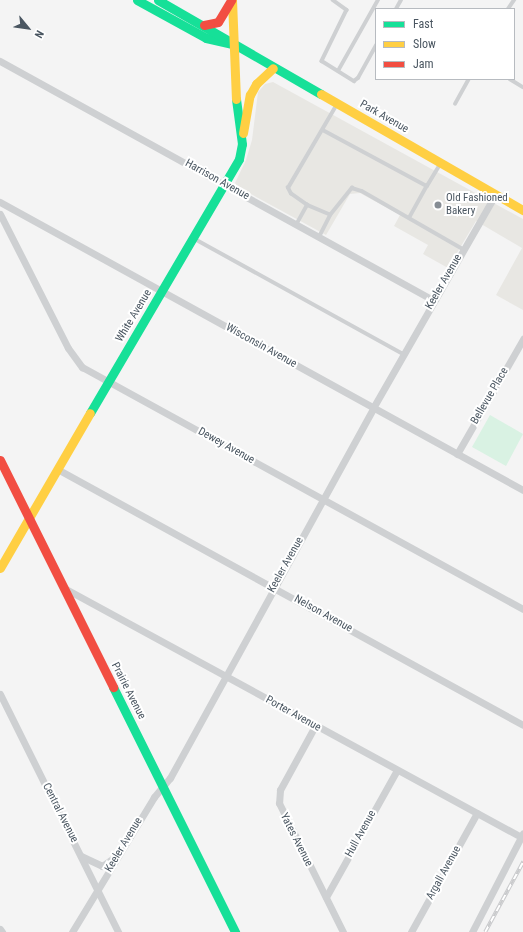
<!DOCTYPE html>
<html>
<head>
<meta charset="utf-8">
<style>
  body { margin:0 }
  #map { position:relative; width:523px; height:932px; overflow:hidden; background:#f4f4f4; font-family:"Roboto Condensed",sans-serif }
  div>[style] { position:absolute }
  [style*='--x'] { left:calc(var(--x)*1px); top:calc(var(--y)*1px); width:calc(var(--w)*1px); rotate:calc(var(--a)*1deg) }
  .commercial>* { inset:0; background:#e8e7e3 }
  .green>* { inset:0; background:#d9f2e3 }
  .lane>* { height:3.5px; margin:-1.75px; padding:0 1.75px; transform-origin:1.75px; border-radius:1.75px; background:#ced0d2 }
  .street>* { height:7px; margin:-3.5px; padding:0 3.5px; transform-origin:3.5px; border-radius:3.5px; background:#ced0d2 }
  .fast>* { height:9px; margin:-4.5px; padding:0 4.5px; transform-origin:4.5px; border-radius:4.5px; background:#16e098 }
  .slow>* { height:9px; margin:-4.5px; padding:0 4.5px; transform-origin:4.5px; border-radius:4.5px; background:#ffcf43 }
  .jam>* { height:9px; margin:-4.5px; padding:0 4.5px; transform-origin:4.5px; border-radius:4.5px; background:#f24e42 }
  .rail>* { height:3.5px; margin-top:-1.75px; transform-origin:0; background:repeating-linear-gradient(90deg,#fff 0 6px,#c9cacc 0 12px); box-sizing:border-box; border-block:1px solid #c9cacc }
  .dots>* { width:11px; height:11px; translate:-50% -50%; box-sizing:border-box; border:2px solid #fff; border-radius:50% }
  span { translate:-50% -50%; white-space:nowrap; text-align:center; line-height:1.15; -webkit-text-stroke:4px #fff; paint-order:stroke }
  .street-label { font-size:11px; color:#4a5661 }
  .poi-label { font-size:11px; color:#4a5661 }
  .left { translate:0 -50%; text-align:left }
  .legend { position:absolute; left:375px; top:8px; width:140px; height:72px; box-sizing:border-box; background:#fff; border:1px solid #b7bbc0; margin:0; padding:5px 7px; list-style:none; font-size:12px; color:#4a5661 }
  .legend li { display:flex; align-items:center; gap:8px; height:20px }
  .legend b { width:20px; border:1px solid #b7bbc0 }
  .north { position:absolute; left:8px; top:8px; width:40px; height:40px; -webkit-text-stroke:3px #fff; paint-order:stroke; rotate:119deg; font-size:11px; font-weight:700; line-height:16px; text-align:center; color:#4a5661 }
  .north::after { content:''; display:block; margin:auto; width:14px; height:18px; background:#4a5661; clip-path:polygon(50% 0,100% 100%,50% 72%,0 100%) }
</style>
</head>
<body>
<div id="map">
  <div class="commercial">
    <div style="clip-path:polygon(273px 82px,523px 219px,523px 310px,496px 295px,522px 248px,476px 221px,448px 268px,423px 254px,428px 245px,394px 226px,400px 215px,360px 193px,350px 194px,326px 235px,238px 187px,235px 183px,246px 160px,252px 140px,258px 92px,265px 84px)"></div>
  </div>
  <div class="green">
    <div style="clip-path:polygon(490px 415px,523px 434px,506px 466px,472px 447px)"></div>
  </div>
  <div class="lane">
    <div style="--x:333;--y:0;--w:17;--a:36"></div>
    <div style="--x:347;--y:10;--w:57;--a:116.1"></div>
    <div style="--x:322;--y:61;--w:38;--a:32"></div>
    <div style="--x:354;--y:81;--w:5;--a:-37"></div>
    <div style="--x:358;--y:78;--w:37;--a:-61"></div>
    <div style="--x:396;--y:9;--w:10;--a:-61"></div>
    <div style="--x:508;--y:9;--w:11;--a:-56"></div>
    <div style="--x:338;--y:71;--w:81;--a:-60.6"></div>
    <div style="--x:510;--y:79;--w:15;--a:32"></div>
    <div style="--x:455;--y:104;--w:29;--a:-61"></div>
    <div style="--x:323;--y:130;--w:118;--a:28.3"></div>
    <div style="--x:427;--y:186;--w:26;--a:-59"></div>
    <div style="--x:330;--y:215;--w:25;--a:-157"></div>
    <div style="--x:307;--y:205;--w:19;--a:-145"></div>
    <div style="--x:291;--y:194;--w:7;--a:-117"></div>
    <div style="--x:288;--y:188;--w:97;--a:-59.7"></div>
    <div style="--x:409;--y:218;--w:37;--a:-61"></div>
    <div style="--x:296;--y:225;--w:23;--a:-61"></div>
    <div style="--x:319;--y:237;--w:25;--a:-63"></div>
    <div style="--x:330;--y:215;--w:35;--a:-51"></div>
    <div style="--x:352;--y:188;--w:10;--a:17"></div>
    <div style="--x:362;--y:191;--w:116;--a:29.9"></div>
    <div style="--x:195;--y:239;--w:238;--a:28.9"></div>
  </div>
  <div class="street">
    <div style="--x:0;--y:61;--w:495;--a:28.9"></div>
    <div style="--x:0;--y:202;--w:597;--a:28.84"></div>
    <div style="--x:0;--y:214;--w:150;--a:63.1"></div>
    <div style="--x:68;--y:348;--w:24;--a:54"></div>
    <div style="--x:82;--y:367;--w:503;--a:28.76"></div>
    <div style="--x:457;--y:454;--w:133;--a:-60.1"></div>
    <div style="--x:59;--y:470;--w:529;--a:28.79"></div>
    <div style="--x:64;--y:588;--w:523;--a:28.58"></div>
    <div style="--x:0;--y:694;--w:266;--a:63.6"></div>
    <div style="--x:315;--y:726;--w:73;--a:118.7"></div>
    <div style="--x:280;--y:790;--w:13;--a:94"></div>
    <div style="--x:279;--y:803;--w:144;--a:63.6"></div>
    <div style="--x:81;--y:856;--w:23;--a:25"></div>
    <div style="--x:102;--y:866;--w:16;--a:-35"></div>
    <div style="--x:326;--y:897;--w:145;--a:-60.8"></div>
    <div style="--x:0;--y:929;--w:4;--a:56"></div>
    <div style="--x:72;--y:932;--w:158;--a:-58.7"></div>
    <div style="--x:154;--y:797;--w:25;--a:-50"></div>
    <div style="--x:170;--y:778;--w:422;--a:-61.2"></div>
    <div style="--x:373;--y:408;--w:245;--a:-60.2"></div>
    <div style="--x:411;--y:932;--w:136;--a:-61"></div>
    <div style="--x:472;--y:932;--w:111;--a:-62.7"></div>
  </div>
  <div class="fast">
    <div style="--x:137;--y:0;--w:79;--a:28.8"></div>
    <div style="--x:206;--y:38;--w:26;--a:13"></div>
    <div style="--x:158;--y:0;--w:188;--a:30"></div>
    <div style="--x:90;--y:413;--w:294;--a:-59.6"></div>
    <div style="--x:239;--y:159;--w:15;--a:-79"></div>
    <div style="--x:242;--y:144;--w:45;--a:-97.6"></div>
    <div style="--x:113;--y:687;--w:274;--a:63.5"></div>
  </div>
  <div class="slow">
    <div style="--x:232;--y:0;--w:99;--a:87.7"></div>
    <div style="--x:321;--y:94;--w:233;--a:29.9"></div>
    <div style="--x:243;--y:133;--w:39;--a:-80"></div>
    <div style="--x:250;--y:95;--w:13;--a:-61"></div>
    <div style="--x:256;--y:84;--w:23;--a:-43"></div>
    <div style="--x:0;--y:568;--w:179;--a:-59.9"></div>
  </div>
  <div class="jam">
    <div style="--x:204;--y:25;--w:14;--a:-12"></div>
    <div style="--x:218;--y:22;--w:26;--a:-59"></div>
    <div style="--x:0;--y:460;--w:254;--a:63.5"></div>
  </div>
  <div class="rail">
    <div style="--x:485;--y:932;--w:80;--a:-61.5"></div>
  </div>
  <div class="dots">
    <div style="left:438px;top:205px;background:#868d94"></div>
  </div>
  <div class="street-label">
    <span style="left:384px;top:117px;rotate:30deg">Park Avenue</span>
    <span style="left:217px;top:180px;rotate:29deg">Harrison Avenue</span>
    <span style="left:444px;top:282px;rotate:-60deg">Keeler Avenue</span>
    <span style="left:134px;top:316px;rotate:-59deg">White Avenue</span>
    <span style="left:261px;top:346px;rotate:29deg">Wisconsin Avenue</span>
    <span style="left:490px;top:396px;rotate:-60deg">Bellevue Place</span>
    <span style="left:226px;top:446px;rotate:29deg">Dewey Avenue</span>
    <span style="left:286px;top:565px;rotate:-61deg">Keeler Avenue</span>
    <span style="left:323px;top:614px;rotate:29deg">Nelson Avenue</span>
    <span style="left:128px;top:691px;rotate:63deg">Prairie Avenue</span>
    <span style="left:293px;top:714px;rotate:29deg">Porter Avenue</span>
    <span style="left:60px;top:813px;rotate:63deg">Central Avenue</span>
    <span style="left:361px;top:834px;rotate:-61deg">Hull Avenue</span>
    <span style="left:296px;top:840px;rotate:63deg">Yates Avenue</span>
    <span style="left:124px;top:845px;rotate:-59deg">Keeler Avenue</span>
    <span style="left:444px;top:873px;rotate:-61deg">Argall Avenue</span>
  </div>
  <div class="poi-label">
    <span class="left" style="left:446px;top:205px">Old Fashioned<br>Bakery</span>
  </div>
  <ul class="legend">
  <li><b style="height:5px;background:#16e098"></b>Fast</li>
  <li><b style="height:5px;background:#ffcf43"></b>Slow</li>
  <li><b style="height:5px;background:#f24e42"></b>Jam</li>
  </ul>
  <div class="north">N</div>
</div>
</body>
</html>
